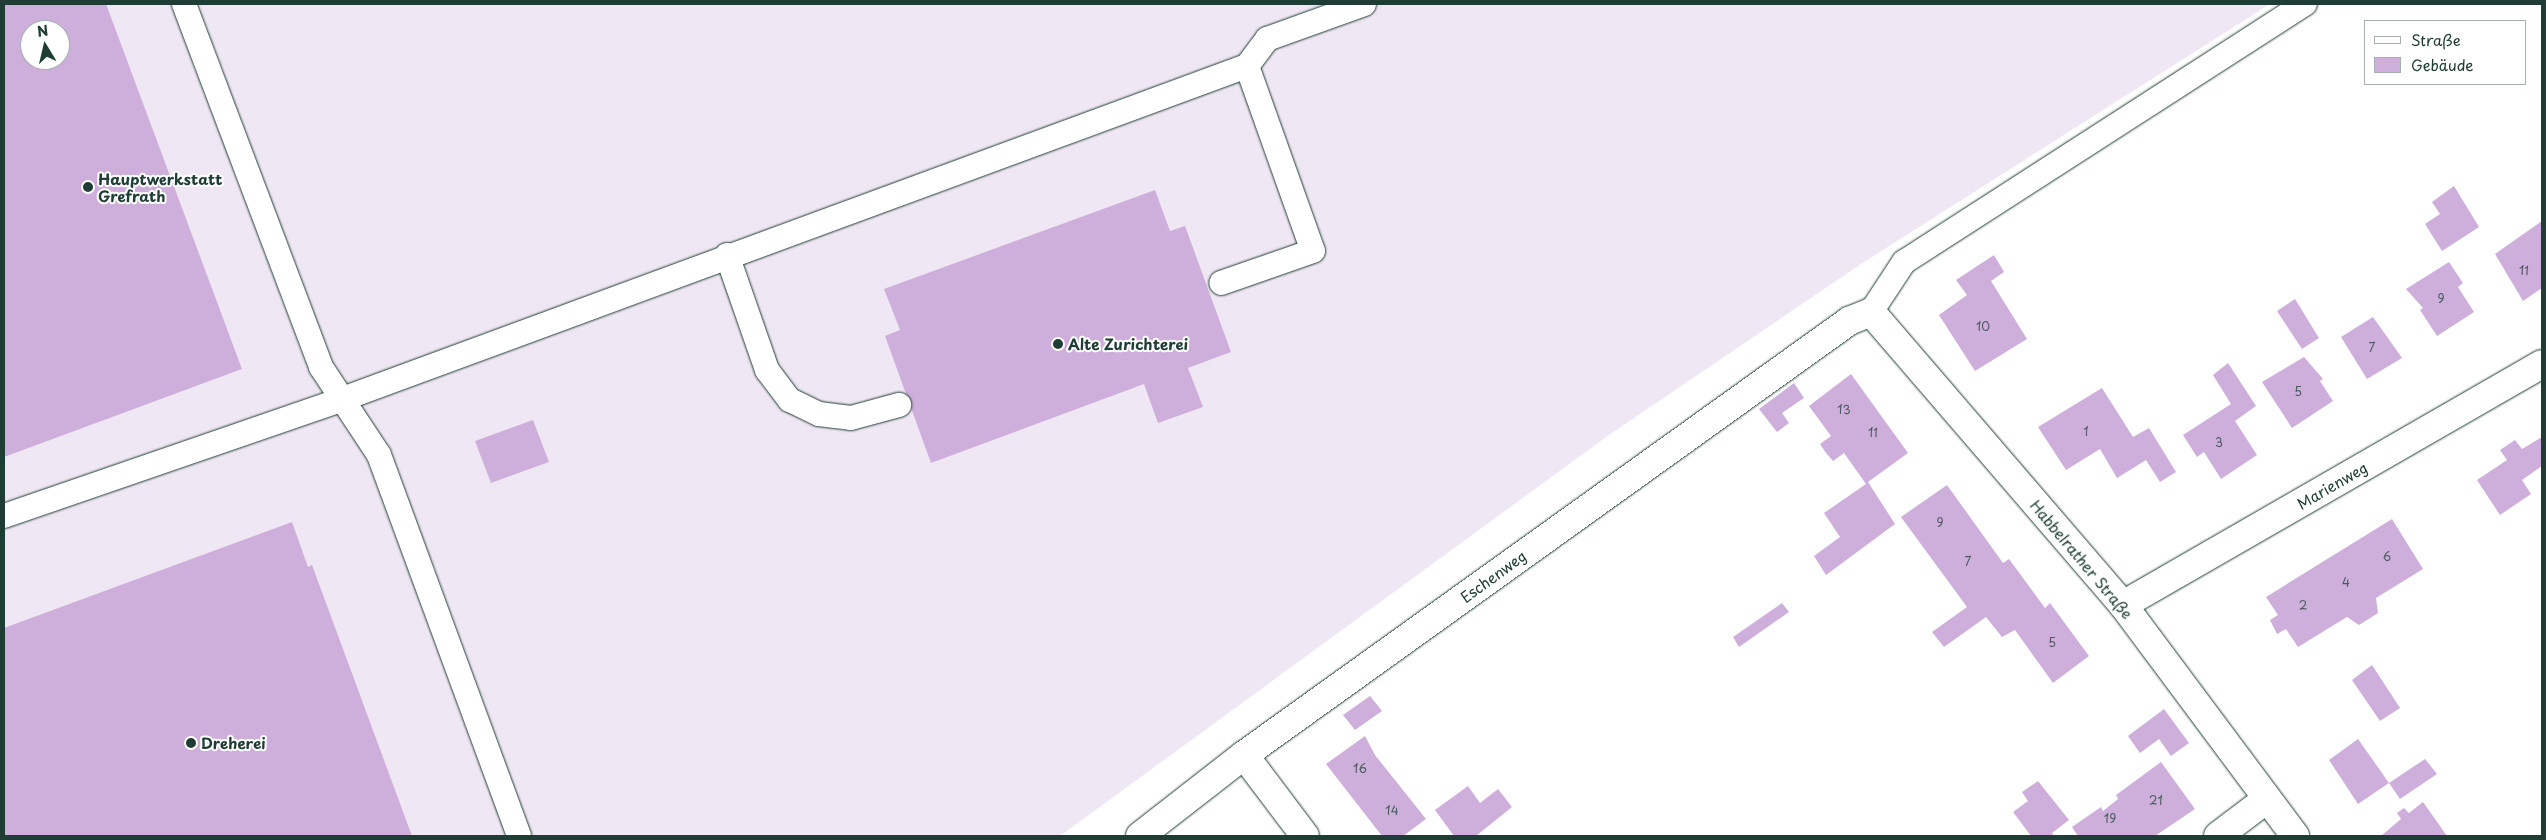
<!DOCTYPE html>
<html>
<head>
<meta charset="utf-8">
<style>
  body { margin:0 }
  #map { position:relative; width:2546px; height:840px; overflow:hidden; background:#fff; font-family:"Playpen Sans",sans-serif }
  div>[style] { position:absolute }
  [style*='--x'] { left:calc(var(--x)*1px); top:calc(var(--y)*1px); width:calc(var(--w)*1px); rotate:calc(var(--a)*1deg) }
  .built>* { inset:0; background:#f0e7f4 }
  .building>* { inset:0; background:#ceafdb }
  .roads { filter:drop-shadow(0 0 1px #1f3d34) drop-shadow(0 0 1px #1f3d34) }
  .lane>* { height:24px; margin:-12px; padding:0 12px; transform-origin:12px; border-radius:12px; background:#fff }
  .street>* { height:28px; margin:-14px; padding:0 14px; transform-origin:14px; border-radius:14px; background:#fff }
  .dots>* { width:14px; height:14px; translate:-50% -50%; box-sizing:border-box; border:2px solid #fff; border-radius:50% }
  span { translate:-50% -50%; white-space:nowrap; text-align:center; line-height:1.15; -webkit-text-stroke:4px #fff; paint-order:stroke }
  .number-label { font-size:12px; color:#4b5a5e }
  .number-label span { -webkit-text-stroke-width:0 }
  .poi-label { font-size:15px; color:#1f3d34; font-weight:700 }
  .left { translate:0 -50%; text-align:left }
  .street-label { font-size:15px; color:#1f3d34 }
  .frame { position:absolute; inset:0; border:5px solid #1f3d34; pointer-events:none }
  .legend { position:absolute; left:2364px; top:20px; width:162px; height:65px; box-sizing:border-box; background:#fff; border:1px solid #a5b1ae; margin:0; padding:6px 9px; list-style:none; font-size:15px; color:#1f3d34 }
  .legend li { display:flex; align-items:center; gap:10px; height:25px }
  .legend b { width:25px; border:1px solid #a5b1ae }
  .north { position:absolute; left:20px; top:20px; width:50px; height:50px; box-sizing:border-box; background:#fff; border:1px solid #a5b1ae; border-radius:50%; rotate:351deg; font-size:14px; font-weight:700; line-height:20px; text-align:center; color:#1f3d34 }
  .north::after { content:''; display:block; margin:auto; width:18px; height:22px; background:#1f3d34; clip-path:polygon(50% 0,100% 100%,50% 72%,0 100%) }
</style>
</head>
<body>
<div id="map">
  <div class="built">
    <div style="clip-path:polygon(evenodd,4px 4px,2270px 4px,1861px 264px,1609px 435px,1060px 836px,4px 836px,4px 4px,30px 30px,60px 30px,60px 60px,30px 60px,30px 30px)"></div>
  </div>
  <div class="building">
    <div style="clip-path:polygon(evenodd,4px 4px,106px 4px,242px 369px,4px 457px,4px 4px,30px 30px,60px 30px,60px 60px,30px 60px,30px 30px)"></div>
    <div style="clip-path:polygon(2454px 186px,2479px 227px,2442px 251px,2425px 224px,2440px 214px,2432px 202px)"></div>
    <div style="clip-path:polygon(1155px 190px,1170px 231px,1185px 226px,1231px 352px,1188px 368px,1203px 407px,1158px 423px,1144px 384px,931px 463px,885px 336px,900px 330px,884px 289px)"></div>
    <div style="clip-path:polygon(2542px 221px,2542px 288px,2523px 301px,2495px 254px)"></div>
    <div style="clip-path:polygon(1994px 255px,2004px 272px,1991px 281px,2027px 339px,1975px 371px,1939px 315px,1967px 295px,1956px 280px)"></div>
    <div style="clip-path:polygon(2449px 262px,2463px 283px,2458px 287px,2474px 312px,2437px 336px,2420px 310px,2423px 308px,2406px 289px)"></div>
    <div style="clip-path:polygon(2295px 299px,2319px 338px,2302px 349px,2277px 311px)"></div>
    <div style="clip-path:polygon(2373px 317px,2402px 358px,2367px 379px,2341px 337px)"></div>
    <div style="clip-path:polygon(2304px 357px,2323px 379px,2320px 381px,2333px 401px,2292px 428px,2262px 382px)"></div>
    <div style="clip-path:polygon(2228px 363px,2256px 406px,2235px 421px,2257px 455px,2221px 479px,2204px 452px,2197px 457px,2183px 435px,2231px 404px,2213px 375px)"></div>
    <div style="clip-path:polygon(1851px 374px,1908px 453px,1868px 482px,1895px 524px,1826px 575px,1814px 556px,1840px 537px,1824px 513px,1866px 484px,1844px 453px,1833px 461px,1826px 453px,1820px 444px,1831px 436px,1809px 406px)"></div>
    <div style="clip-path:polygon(1794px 383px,1804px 398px,1782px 413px,1789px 423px,1777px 432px,1759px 409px)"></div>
    <div style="clip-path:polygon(2102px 388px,2133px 437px,2149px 428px,2176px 472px,2160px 482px,2146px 460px,2117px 478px,2100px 449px,2066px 470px,2038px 427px)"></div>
    <div style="clip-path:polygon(533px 420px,549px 462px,491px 483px,475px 441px)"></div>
    <div style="clip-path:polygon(2542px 437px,2542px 466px,2522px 480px,2531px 494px,2500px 515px,2477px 480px,2507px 460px,2500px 450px,2515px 440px,2522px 449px)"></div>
    <div style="clip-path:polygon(1947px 485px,2003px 563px,2009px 559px,2045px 608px,2050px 603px,2089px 656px,2053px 683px,2015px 630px,2002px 637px,1986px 617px,1944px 647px,1932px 632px,1967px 607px,1901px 517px)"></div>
    <div style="clip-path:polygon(2392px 519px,2423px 569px,2376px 598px,2378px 613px,2359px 625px,2347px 617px,2298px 647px,2286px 629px,2277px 634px,2270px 620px,2278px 615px,2266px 597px)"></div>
    <div style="clip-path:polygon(292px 522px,308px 567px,312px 565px,412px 836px,4px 836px,4px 628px)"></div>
    <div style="clip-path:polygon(1782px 603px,1789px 612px,1739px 647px,1733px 637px)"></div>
    <div style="clip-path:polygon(2372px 665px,2400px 708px,2380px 721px,2352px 680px)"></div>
    <div style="clip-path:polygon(1370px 696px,1382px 711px,1355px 730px,1343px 715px)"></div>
    <div style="clip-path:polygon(2164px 709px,2189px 743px,2171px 756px,2159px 739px,2140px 753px,2128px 736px)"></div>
    <div style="clip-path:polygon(1365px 736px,1375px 755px,1426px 819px,1403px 836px,1382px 836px,1326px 764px)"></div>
    <div style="clip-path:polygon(2358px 739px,2389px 783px,2358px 804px,2329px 760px)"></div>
    <div style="clip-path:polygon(2425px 759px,2437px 774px,2400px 799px,2389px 783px)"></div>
    <div style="clip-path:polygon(2161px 762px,2195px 809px,2155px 836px,2078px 836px,2072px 827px,2101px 807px,2103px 811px,2118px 799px,2116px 795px)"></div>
    <div style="clip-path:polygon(2038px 781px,2069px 820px,2052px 833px,2054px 836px,2031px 836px,2013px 812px,2028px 801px,2022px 792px)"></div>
    <div style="clip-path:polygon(1468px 786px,1480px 803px,1498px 789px,1512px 807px,1476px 836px,1454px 836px,1435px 810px)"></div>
    <div style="clip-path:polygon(2423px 802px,2447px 836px,2381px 836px,2401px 819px,2397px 813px,2404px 808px,2409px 813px)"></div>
  </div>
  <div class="roads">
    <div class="lane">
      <div style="--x:184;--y:4;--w:388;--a:69.3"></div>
      <div style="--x:321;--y:367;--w:105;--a:56.6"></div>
      <div style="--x:379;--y:455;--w:406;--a:69.8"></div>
      <div style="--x:1247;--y:66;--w:34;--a:-53"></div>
      <div style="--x:1267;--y:39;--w:103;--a:-19.8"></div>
      <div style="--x:727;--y:255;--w:122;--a:70.8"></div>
      <div style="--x:767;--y:370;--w:38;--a:53"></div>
      <div style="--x:790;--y:400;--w:32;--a:26"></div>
      <div style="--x:819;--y:414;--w:32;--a:7"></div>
      <div style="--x:851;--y:418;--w:50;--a:-15.2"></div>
      <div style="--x:1871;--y:312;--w:60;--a:-56.6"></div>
      <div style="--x:1904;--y:262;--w:477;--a:-32.8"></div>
      <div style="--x:4;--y:516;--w:355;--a:-19"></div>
      <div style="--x:340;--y:400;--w:967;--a:-20.22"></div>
      <div style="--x:1247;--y:66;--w:196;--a:70.4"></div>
      <div style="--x:1313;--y:251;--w:97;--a:160.8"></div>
    </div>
    <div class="street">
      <div style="--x:2123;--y:605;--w:483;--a:-29.9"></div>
      <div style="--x:1244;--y:755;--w:101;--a:53"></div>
      <div style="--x:1140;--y:836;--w:132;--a:-37.9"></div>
      <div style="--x:1244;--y:755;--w:745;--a:-35.65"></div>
      <div style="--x:1849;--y:321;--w:24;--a:-22"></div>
      <div style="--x:1871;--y:312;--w:386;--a:49.3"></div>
      <div style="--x:2123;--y:605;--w:288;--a:53.3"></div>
      <div style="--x:2218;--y:836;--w:61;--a:-37.1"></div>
    </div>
  </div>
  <div class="dots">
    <div style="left:88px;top:187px;background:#1f3d34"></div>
    <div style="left:1058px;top:344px;background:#1f3d34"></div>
    <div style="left:191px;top:743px;background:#1f3d34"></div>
  </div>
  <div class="number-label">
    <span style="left:2524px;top:271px">11</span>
    <span style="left:2441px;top:299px">9</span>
    <span style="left:1983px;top:327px">10</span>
    <span style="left:2372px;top:348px">7</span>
    <span style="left:2298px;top:392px">5</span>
    <span style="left:1844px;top:410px">13</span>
    <span style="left:2086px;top:432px">1</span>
    <span style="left:1873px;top:433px">11</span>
    <span style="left:2219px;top:443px">3</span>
    <span style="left:1940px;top:523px">9</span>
    <span style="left:2387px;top:557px">6</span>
    <span style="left:1968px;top:562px">7</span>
    <span style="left:2346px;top:583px">4</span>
    <span style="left:2303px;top:606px">2</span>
    <span style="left:2052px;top:643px">5</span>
    <span style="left:1360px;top:769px">16</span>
    <span style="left:2156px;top:801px">21</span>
    <span style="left:1392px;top:811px">14</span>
    <span style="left:2110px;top:819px">19</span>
  </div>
  <div class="poi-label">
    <span class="left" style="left:98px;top:187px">Hauptwerkstatt<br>Grefrath</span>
    <span class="left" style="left:1068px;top:344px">Alte Zurichterei</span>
    <span class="left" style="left:201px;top:743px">Dreherei</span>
  </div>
  <div class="street-label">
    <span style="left:2332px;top:485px;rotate:-30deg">Marienweg</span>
    <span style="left:2082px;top:559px;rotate:50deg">Habbelrather Straße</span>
    <span style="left:1493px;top:576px;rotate:-36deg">Eschenweg</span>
  </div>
  <div class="frame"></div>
  <ul class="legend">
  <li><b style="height:6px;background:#fff"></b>Straße</li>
  <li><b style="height:14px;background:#ceafdb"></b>Gebäude</li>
  </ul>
  <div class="north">N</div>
</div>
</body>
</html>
